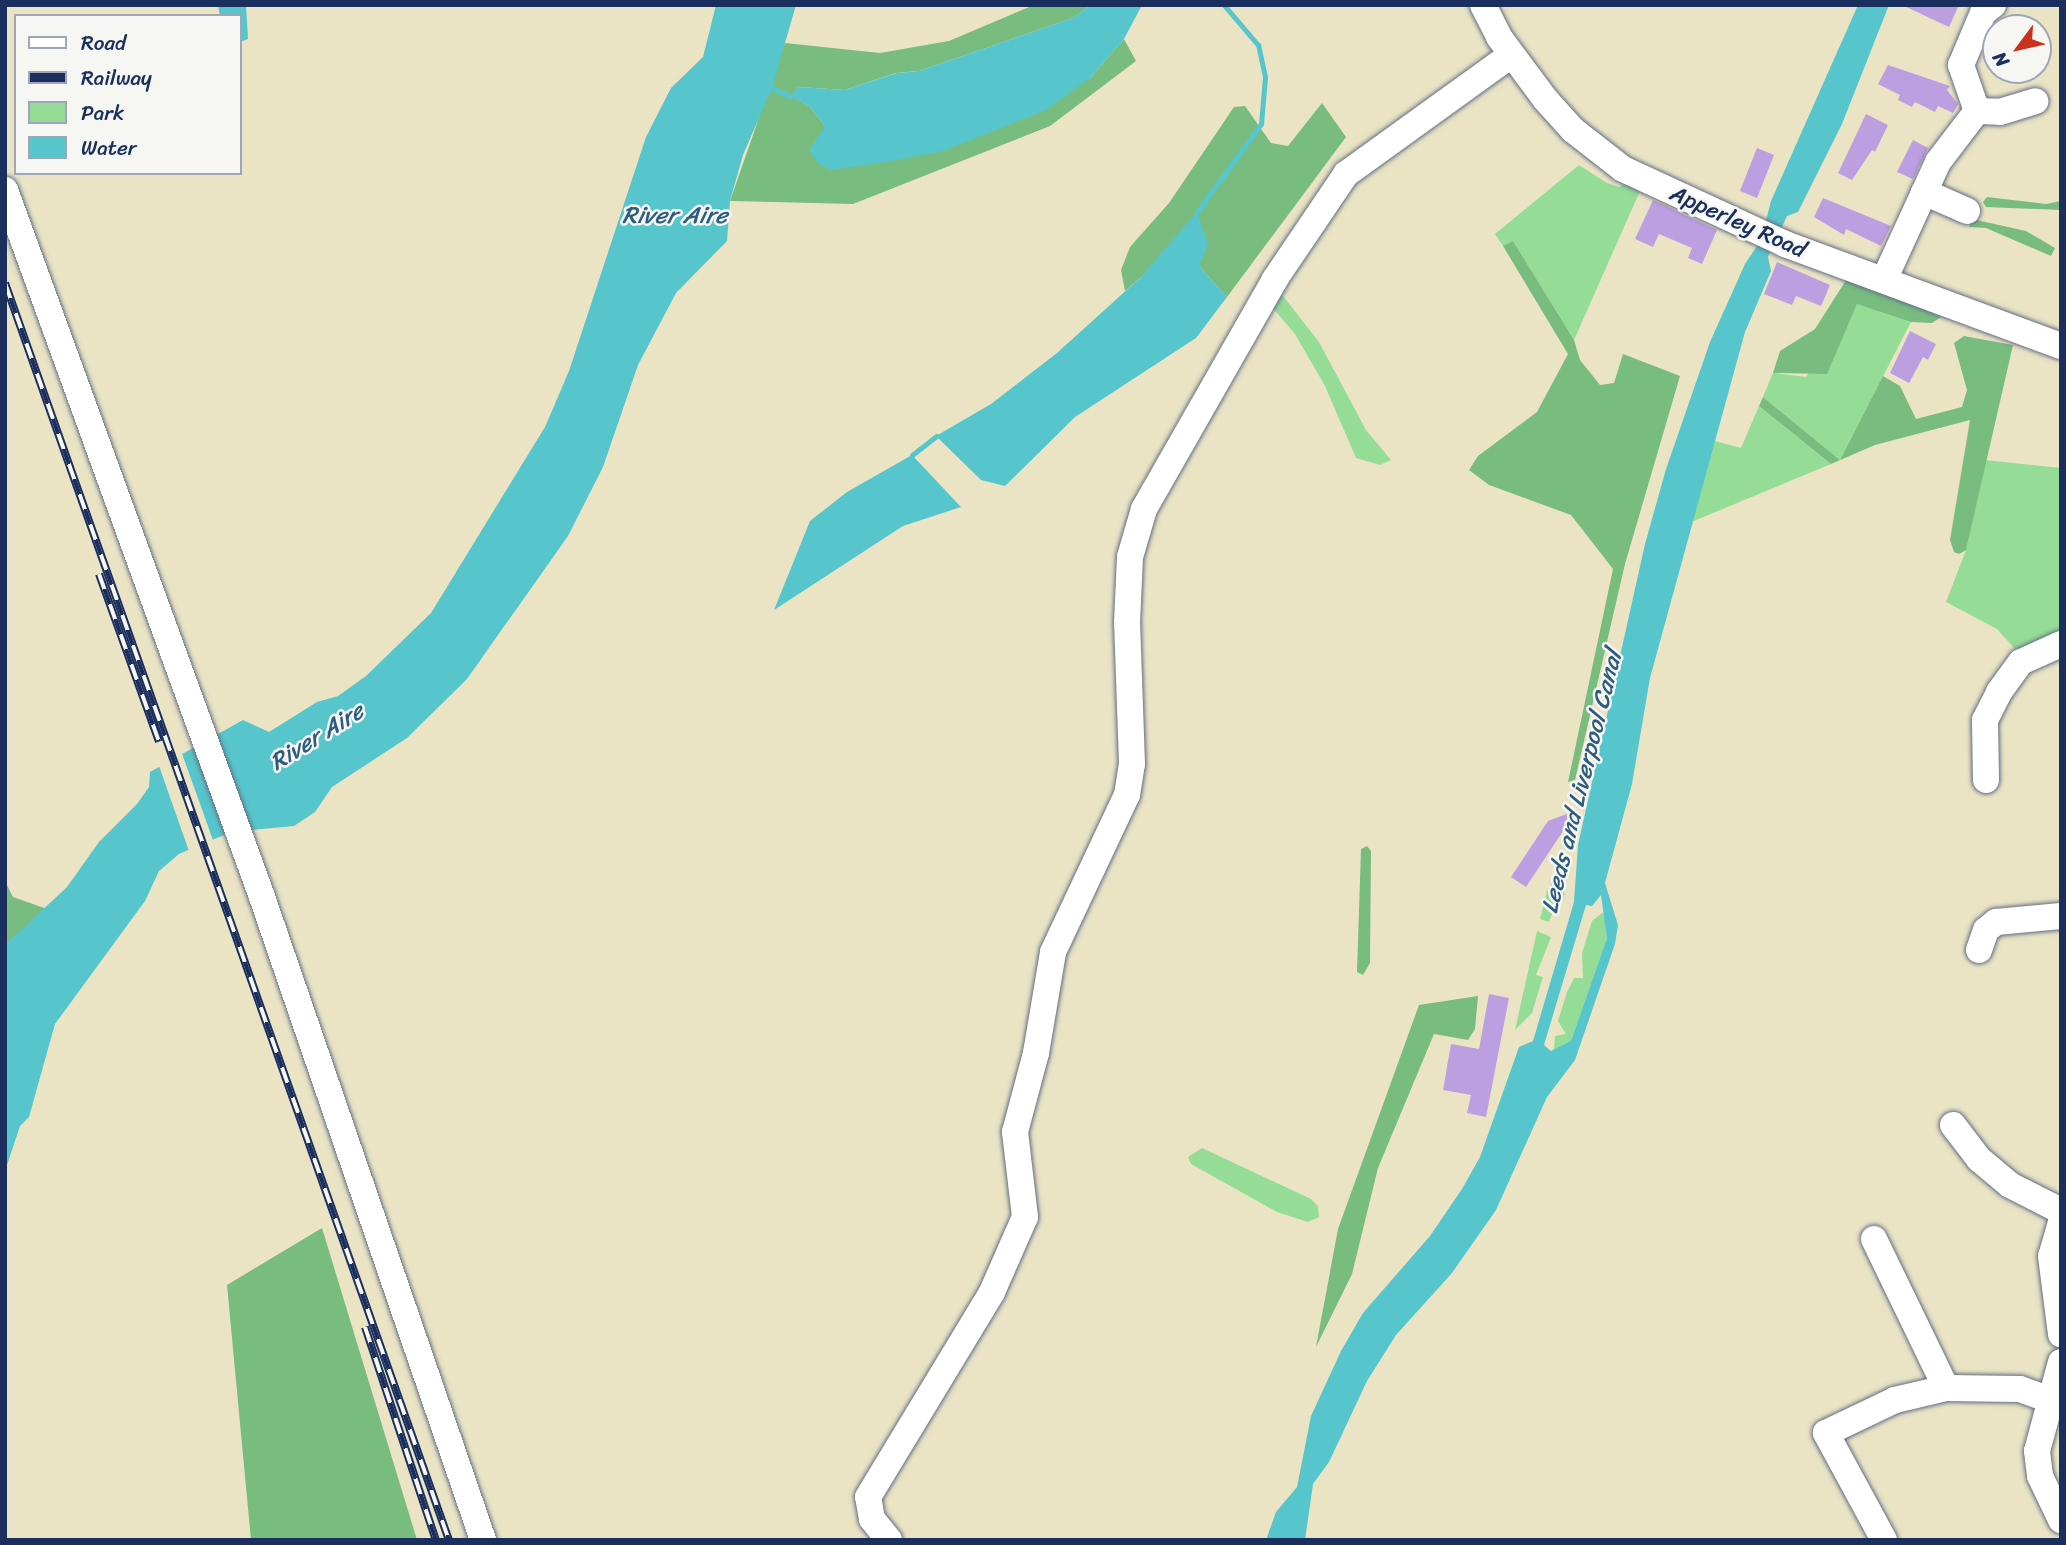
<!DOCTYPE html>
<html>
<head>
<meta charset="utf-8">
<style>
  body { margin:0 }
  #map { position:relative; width:2066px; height:1545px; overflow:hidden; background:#eae4c5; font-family:Sriracha,sans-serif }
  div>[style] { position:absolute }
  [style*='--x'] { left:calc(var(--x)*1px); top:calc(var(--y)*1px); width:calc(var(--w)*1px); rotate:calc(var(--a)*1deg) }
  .green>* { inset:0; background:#95dd97 }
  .forest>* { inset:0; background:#78bc80 }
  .water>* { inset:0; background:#57c5cc }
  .pier>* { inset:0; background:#eae4c5 }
  .stream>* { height:5px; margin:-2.5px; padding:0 2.5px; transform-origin:2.5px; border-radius:2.5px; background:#57c5cc }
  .building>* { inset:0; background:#bc9fe1 }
  .roads { filter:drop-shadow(0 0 2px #636e82) drop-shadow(0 0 2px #636e82) }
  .minor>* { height:26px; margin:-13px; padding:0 13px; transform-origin:13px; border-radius:13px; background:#fff }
  .rail>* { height:8px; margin-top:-4px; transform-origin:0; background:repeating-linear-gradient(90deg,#f6f6f2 0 16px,#1b2f5e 0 32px); box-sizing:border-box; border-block:2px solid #1b2f5e }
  span { translate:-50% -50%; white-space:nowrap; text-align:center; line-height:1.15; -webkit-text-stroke:5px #f6f6f2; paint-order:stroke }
  .street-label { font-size:23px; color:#1b2f5e }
  .water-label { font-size:24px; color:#2d5c7f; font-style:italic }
  .frame { position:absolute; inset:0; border:7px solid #1b2f5e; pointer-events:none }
  .legend { position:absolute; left:14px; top:14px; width:228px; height:161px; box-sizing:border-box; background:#f6f6f2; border:2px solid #9ea6b7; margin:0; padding:9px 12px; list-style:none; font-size:21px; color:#1b2f5e }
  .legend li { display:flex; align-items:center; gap:14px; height:35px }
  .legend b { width:35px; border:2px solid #9ea6b7 }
  .north { position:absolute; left:1982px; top:14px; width:70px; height:70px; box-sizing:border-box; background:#f6f6f2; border:2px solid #9ea6b7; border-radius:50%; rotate:237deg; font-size:19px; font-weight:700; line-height:28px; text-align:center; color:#1b2f5e }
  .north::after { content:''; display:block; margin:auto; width:24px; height:32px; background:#c8321e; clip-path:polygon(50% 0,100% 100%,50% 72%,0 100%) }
</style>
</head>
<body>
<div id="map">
  <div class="green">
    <div style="clip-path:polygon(1579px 165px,1607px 183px,1619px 187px,1627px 183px,1640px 191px,1574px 340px,1513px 241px,1503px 246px,1495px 234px)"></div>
    <div style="clip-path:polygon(1280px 292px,1319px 342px,1366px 430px,1391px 460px,1380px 465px,1356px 458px,1325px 386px,1295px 334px,1272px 307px)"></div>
    <div style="clip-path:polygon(1857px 303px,1911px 322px,1840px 460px,1763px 397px,1773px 373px,1806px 377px)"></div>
    <div style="clip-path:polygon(1759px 406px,1831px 464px,1689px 523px,1715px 441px,1741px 448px)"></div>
    <div style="clip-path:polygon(1985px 460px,2061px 468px,2061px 638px,2022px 657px,1997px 629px,1946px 602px,1966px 550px)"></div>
    <div style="clip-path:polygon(1567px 858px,1564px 899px,1555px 906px,1549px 922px,1540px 919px,1547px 891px)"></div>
    <div style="clip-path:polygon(1602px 913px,1606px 915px,1607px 938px,1575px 1030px,1571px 1042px,1554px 1050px,1555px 1036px,1566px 1034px,1558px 1021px,1567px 992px,1574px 978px,1583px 978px,1582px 953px,1592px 921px)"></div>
    <div style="clip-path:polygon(1537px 931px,1551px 937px,1536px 975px,1543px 977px,1532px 1013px,1515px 1030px)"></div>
    <div style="clip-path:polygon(1202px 1148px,1311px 1199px,1318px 1206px,1319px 1217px,1308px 1222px,1277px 1212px,1191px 1164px,1188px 1157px)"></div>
  </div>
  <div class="forest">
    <div style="clip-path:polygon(1034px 5px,1091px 5px,1073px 18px,919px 71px,896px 73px,845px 90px,798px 87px,791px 96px,809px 106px,825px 126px,1090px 78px,1124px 39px,1136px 61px,1050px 126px,853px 204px,730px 201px,785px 43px,880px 53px,949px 41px)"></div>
    <div style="clip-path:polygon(1322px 103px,1346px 137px,1227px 297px,1199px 266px,1141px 277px,1125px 291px,1121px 270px,1130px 247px,1169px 203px,1234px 107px,1245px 106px,1271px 143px,1288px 146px)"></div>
    <div style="clip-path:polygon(1987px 197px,2046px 204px,2061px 201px,2061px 210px,1986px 207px,1983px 202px)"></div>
    <div style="clip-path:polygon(1972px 219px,2026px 231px,2055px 248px,2051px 256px,1986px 228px,1969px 227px)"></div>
    <div style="clip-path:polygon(1513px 241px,1574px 340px,1580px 360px,1600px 385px,1614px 383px,1623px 354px,1680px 376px,1625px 564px,1575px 780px,1568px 782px,1613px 569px,1571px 515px,1489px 485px,1469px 470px,1478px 456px,1537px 412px,1568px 354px,1503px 246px)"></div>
    <div style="clip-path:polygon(1848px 277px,1941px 317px,1932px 323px,1911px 322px,1857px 304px,1827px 374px,1773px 373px,1780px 351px,1815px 329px)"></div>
    <div style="clip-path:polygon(1964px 336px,2013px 345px,1966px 550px,1959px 554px,1954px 552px,1950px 540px,1970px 420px,1875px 445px,1831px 464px,1759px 406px,1763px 397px,1840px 460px,1883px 376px,1900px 386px,1916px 419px,1962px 407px,1967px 390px,1954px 343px)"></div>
    <div style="clip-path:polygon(1367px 846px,1371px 851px,1370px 963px,1363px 975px,1357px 972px,1361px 849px)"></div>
    <div style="clip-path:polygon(5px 881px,13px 897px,47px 909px,5px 945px)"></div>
    <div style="clip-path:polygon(1478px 996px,1475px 1029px,1468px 1040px,1434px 1034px,1378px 1168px,1352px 1274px,1316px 1347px,1338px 1229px,1419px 1005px)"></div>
    <div style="clip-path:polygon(322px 1228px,417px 1540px,251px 1540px,227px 1285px)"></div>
  </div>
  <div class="water">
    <div style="clip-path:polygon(218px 5px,246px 5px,248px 39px,240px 42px,240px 16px,220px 16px)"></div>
    <div style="clip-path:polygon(716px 5px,796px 5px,772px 88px,743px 155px,730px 201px,727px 241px,676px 293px,638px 365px,603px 467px,568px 536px,467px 679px,407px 738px,332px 787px,315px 812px,294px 826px,231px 832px,179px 854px,159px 871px,145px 901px,55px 1024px,29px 1117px,20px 1126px,5px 1171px,5px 945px,67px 887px,99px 842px,137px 804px,149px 787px,150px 772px,243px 720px,269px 732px,317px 702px,338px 696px,366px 676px,431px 613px,545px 427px,569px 371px,646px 137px,671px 88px,703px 57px)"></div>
    <div style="clip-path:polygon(1091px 5px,1142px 5px,1124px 39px,1090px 78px,1046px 110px,943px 151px,886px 162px,831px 170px,819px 164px,809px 150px,825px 126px,809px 106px,790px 96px,798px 87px,845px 90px,897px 73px,919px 71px,1073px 18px)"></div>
    <div style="clip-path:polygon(evenodd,1858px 5px,1889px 5px,1842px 124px,1798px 212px,1787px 216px,1768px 257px,1771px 271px,1745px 332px,1650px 678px,1632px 784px,1605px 883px,1618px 925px,1615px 944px,1575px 1060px,1547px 1097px,1496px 1210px,1452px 1273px,1396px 1335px,1367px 1381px,1329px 1462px,1313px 1484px,1305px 1540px,1266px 1540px,1276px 1512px,1297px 1487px,1311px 1416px,1341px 1351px,1363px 1313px,1430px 1236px,1462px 1189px,1480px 1157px,1519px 1047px,1533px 1041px,1574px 902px,1578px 845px,1645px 544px,1666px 469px,1710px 342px,1745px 264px,1761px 240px,1771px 201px,1858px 5px,1601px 895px,1607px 938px,1571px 1041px,1551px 1051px,1544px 1045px,1586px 905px,1592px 906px,1601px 895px)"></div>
    <div style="clip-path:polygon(1197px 212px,1208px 244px,1199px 266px,1227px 297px,1196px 338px,1075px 417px,1005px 486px,981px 480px,936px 436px,991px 404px,1057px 353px,1141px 277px)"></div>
    <div style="clip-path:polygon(912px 455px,961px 507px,903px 526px,774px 610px,810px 521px,847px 492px)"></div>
  </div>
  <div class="pier">
    <div style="clip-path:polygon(180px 748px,214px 843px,190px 854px,158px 763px)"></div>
  </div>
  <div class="stream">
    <div style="--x:772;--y:88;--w:20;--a:24"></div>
    <div style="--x:1197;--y:212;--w:109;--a:-54"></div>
    <div style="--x:1261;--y:124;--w:47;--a:-85.1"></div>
    <div style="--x:1265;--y:77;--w:33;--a:-102"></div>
    <div style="--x:1258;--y:45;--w:52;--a:-130.4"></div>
    <div style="--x:912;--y:455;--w:31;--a:-38"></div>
  </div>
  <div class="building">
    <div style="clip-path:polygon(1902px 5px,1959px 5px,1949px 27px)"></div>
    <div style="clip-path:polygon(1888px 65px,1950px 86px,1947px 90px,1958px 104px,1953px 113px,1938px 106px,1935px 112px,1915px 102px,1912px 107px,1898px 100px,1900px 95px,1878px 84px)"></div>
    <div style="clip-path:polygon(1866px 114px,1888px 125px,1875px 152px,1872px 150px,1852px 180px,1838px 173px)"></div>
    <div style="clip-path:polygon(1913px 140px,1928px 148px,1913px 179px,1897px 172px)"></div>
    <div style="clip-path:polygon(1757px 148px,1774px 155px,1757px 198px,1740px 191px)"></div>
    <div style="clip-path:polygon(1823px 198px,1891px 226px,1881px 246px,1846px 229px,1844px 235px,1814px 217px)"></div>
    <div style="clip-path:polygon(1653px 200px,1717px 230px,1702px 264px,1688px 258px,1692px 248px,1659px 234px,1653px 247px,1635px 239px)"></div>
    <div style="clip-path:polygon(1777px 262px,1830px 285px,1821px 306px,1796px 296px,1792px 305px,1764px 294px)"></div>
    <div style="clip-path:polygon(1910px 331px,1936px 344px,1928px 360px,1923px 357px,1909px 383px,1890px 373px)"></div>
    <div style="clip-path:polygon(1577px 810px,1526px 887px,1511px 877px,1548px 821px)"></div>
    <div style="clip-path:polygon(1489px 994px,1509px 998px,1486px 1117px,1467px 1113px,1471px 1095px,1443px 1090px,1451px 1044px,1479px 1049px)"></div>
  </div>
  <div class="roads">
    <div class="minor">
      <div style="--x:1483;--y:5;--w:36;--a:63"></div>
      <div style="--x:1499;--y:37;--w:77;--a:53.4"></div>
      <div style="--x:1545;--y:99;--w:42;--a:47.9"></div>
      <div style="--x:1573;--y:130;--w:63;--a:38"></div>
      <div style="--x:1623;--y:169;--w:179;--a:24.8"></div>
      <div style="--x:1785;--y:244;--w:294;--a:20.3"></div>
      <div style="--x:1977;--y:111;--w:23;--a:2"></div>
      <div style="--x:2000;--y:112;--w:37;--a:-17"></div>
      <div style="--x:5;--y:190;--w:749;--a:70.02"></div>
      <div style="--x:261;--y:894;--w:683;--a:71.03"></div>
      <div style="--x:1924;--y:192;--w:47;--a:23.8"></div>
      <div style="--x:1884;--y:280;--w:130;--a:-65.4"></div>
      <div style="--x:1938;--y:162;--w:64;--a:-52.6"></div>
      <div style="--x:1977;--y:111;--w:49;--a:-109.2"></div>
      <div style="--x:1961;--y:65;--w:56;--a:-67.1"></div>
      <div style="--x:1983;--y:13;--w:13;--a:-39"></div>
      <div style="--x:1986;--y:780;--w:60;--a:-91"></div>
      <div style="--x:1985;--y:720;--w:31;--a:-63"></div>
      <div style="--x:1999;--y:692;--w:37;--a:-54"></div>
      <div style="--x:2021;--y:662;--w:44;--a:-24.2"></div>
      <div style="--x:1979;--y:950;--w:21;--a:-71"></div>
      <div style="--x:1986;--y:930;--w:13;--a:-39"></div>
      <div style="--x:1996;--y:922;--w:65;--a:-5.3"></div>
      <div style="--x:1953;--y:1125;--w:43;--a:52.6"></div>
      <div style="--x:1979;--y:1159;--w:40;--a:40"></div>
      <div style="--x:2010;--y:1185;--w:57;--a:27"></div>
      <div style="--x:2061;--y:1222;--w:35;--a:106"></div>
      <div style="--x:2051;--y:1256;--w:79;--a:82.7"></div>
      <div style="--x:1874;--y:1239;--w:165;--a:64.2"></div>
      <div style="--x:2061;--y:1362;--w:92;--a:105.1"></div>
      <div style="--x:2037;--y:1451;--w:25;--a:83"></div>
      <div style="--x:2040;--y:1476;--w:49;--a:64.5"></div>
      <div style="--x:889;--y:1540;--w:27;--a:-129"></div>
      <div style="--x:872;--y:1519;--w:22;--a:-100"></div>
      <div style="--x:868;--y:1497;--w:240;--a:-58.8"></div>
      <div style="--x:992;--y:1292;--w:82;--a:-66.3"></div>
      <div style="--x:1025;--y:1217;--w:86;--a:-96.7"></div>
      <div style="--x:1015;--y:1132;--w:82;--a:-75.1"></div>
      <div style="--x:1036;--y:1053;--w:102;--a:-80.4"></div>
      <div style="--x:1053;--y:952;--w:174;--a:-64.8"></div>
      <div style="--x:1127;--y:795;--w:31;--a:-81"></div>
      <div style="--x:1132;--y:764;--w:141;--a:-92"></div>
      <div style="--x:1127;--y:623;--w:66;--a:-87.4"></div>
      <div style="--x:1130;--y:557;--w:50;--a:-73.7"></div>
      <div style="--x:1144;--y:509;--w:265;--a:-60.3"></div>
      <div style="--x:1275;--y:279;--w:127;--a:-55.9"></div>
      <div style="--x:1346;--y:174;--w:203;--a:-35.8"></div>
      <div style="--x:1884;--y:1540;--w:122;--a:-118.5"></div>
      <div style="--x:1826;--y:1433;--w:76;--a:-25.6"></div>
      <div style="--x:1895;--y:1400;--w:52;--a:-13.2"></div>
      <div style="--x:1946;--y:1388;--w:74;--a:0.8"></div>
      <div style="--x:2020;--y:1389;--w:33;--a:20"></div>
    </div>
  </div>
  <div class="rail">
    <div style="--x:5;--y:283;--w:1333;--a:70.55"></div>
    <div style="--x:99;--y:574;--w:178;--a:70.3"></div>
    <div style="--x:365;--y:1327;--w:225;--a:71.6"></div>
  </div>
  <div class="street-label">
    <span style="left:1738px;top:222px;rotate:24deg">Apperley Road</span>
  </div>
  <div class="water-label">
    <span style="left:675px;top:216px">River Aire</span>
    <span style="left:317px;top:737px;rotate:-32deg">River Aire</span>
    <span style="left:1582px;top:782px;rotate:-76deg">Leeds and Liverpool Canal</span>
  </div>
  <div class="frame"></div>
  <ul class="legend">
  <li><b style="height:9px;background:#fff"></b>Road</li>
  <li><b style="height:9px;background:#1b2f5e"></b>Railway</li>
  <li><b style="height:19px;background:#95dd97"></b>Park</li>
  <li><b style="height:19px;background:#57c5cc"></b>Water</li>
  </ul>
  <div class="north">N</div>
</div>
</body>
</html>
